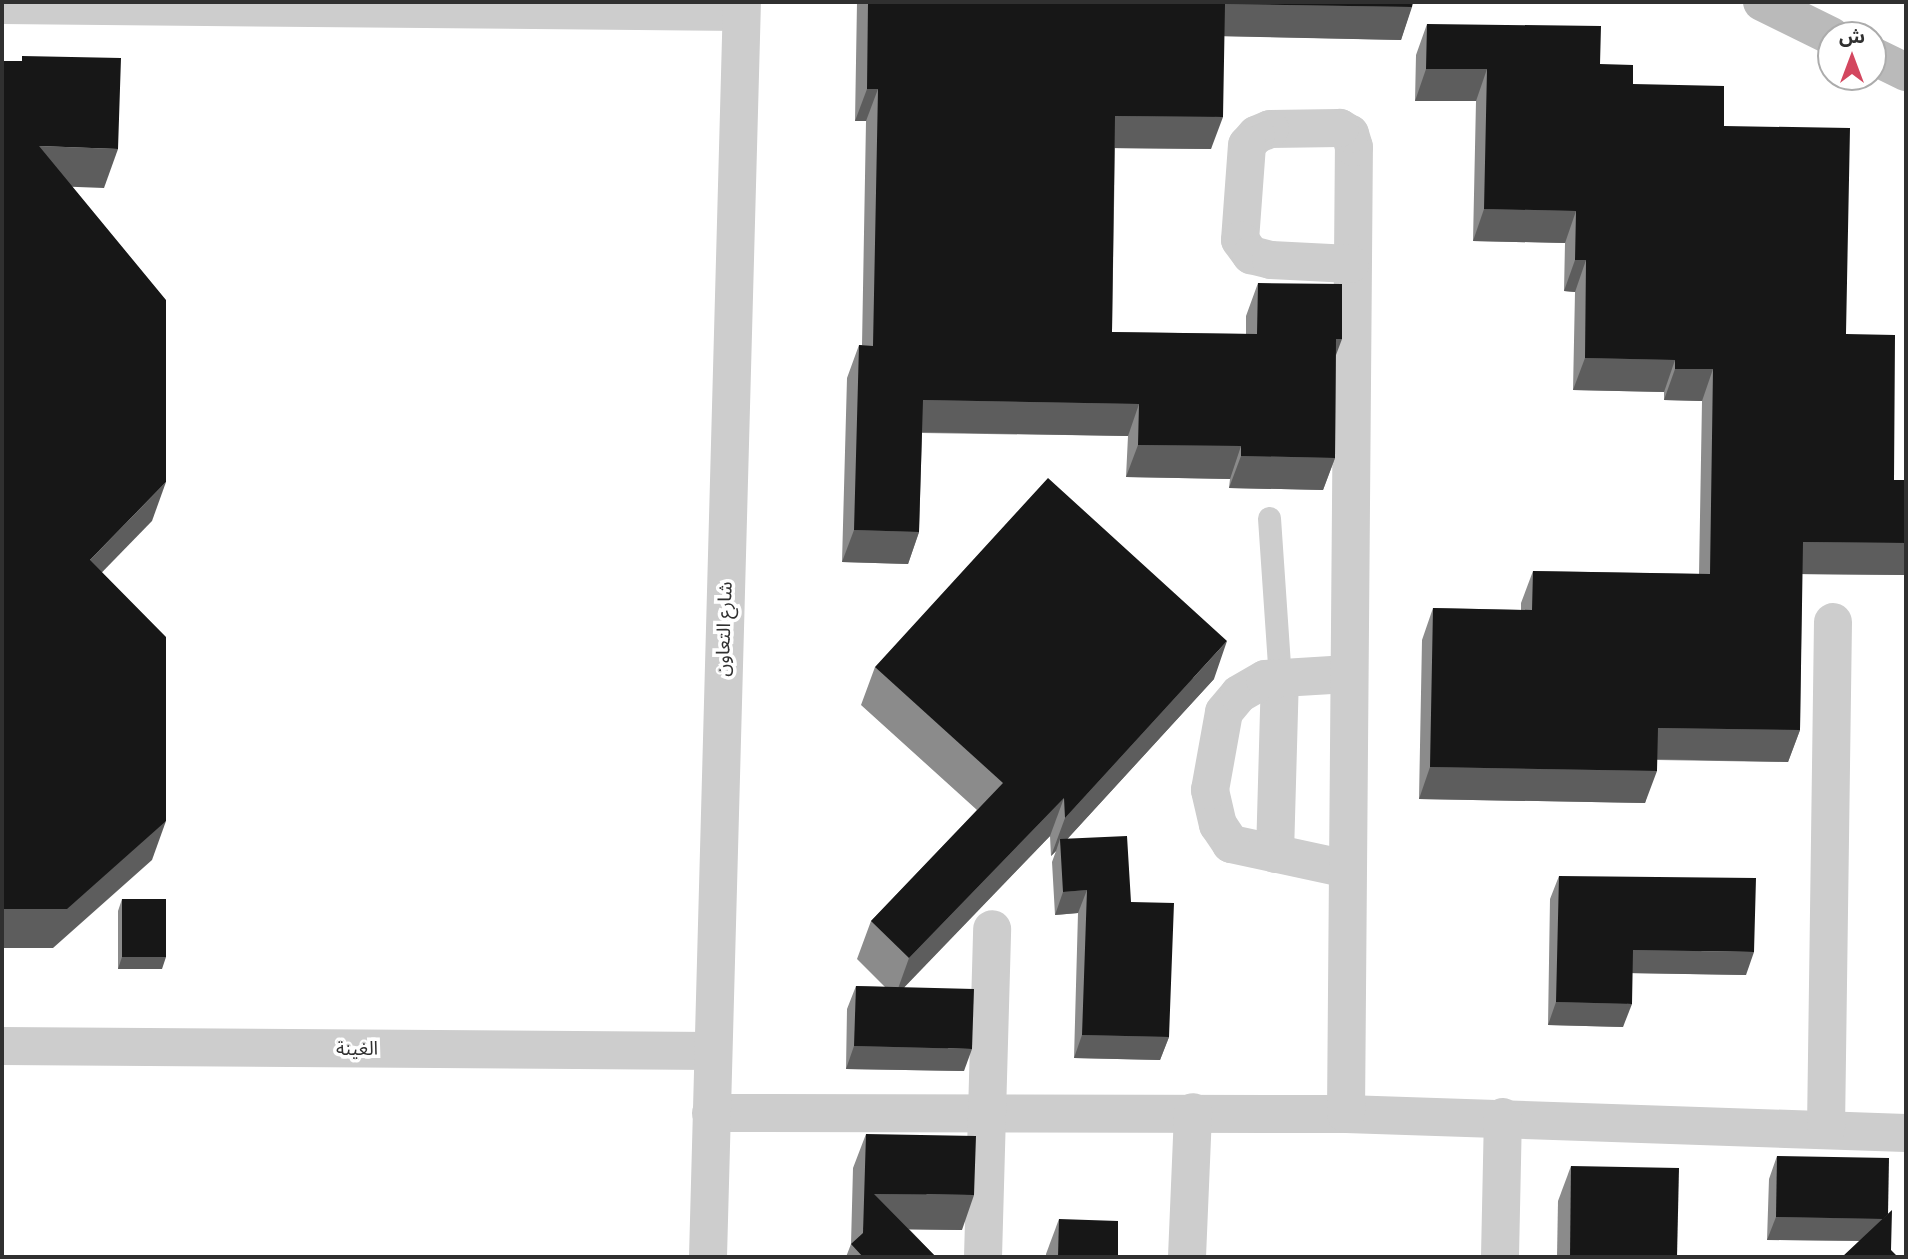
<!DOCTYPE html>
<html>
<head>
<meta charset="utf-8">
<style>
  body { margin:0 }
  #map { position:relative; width:1908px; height:1259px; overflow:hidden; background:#fff; font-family:Roboto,"Noto Sans Arabic",sans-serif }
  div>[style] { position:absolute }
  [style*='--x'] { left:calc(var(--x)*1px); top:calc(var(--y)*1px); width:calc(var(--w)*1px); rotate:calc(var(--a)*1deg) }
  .lane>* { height:23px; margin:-11.5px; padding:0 11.5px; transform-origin:11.5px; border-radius:11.5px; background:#cdcdcd }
  .street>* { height:38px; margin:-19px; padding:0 19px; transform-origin:19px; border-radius:19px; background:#cdcdcd }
  .secondary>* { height:38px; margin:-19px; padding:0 19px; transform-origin:19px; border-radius:19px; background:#bababa }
  .wall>* { inset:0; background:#8b8b8b }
  .shaded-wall>* { inset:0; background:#5d5d5d }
  .building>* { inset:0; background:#171717 }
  span { translate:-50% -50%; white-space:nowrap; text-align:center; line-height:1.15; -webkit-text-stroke:7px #fff; paint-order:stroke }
  .street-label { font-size:19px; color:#303030 }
  .frame { position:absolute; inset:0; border:4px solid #303030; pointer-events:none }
  .north { position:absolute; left:1817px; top:21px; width:70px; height:70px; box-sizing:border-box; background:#fff; border:2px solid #acacac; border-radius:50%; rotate:0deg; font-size:19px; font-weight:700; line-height:28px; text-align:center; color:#303030 }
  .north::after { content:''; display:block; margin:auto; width:24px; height:32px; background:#d3475f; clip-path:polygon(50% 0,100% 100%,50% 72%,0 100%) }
</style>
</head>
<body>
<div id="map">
  <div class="lane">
    <div style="--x:1269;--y:518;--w:161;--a:86.1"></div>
  </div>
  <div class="street">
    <div style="--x:2;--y:5;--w:739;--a:0.54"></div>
    <div style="--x:1275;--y:854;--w:175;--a:-88.4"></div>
    <div style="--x:1347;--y:869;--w:119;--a:-167.8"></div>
    <div style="--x:1231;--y:844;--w:23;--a:-124"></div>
    <div style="--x:1218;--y:825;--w:36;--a:-103"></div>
    <div style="--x:1210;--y:790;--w:79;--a:-79.8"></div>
    <div style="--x:1224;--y:712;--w:23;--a:-50"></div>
    <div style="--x:1239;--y:694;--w:30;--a:-30"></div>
    <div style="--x:1265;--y:679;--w:83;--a:-3.4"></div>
    <div style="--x:2;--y:1046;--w:710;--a:0.4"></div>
    <div style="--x:711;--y:1113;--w:635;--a:0.09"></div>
    <div style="--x:1346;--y:1114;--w:560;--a:1.94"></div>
    <div style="--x:1346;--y:1114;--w:967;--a:-89.53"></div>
    <div style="--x:1354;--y:147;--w:14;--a:-107"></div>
    <div style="--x:1350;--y:134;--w:12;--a:-149"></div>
    <div style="--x:1340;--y:128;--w:70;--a:179.2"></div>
    <div style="--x:1270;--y:129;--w:15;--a:157"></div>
    <div style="--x:1256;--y:135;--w:13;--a:132"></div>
    <div style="--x:1247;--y:145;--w:95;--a:94.2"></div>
    <div style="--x:1240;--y:240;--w:19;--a:54"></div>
    <div style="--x:1251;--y:255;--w:21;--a:14"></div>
    <div style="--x:1271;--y:260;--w:79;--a:2.9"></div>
    <div style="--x:1826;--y:1129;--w:507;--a:-89.21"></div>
    <div style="--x:708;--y:1257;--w:1255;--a:-88.45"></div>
    <div style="--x:983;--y:1257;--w:328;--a:-88.4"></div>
    <div style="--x:1187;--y:1257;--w:145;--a:-87.6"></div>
    <div style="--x:1500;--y:1257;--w:140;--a:-88.8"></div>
  </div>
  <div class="secondary">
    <div style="--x:1762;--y:2;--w:77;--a:26.2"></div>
    <div style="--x:1873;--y:56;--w:37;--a:26"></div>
  </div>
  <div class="wall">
    <div style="clip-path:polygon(857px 2px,1413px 2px,1401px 40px,1224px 36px,1211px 149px,1115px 148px,1112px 332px,1246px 334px,1246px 316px,1258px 283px,1336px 356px,1335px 458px,1323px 490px,1229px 488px,1230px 479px,1126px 477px,1128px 436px,922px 433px,919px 532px,908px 564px,842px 562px,847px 378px,859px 345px,862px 345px,866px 121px,855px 121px)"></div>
    <div style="clip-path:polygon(1427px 24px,1600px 64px,1633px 84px,1724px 126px,1846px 334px,1894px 480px,1906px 575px,1802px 574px,1800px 730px,1788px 762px,1657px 760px,1645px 803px,1419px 799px,1422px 640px,1433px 608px,1521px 610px,1521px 603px,1533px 571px,1699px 574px,1702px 401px,1664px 400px,1664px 392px,1573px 390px,1575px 292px,1564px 291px,1565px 243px,1473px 241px,1476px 101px,1415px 101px,1416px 55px)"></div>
    <div style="clip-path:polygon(875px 667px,1214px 679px,1067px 839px,1131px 902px,1169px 1037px,1160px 1060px,1074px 1058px,1078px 913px,1055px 915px,1052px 862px,1056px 851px,1051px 856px,1050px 836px,904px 987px,964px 1071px,846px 1069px,847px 1009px,856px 986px,885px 987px,857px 959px,871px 921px,977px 810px,861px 705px)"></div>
    <div style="clip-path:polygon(1559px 876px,1746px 975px,1632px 973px,1623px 1027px,1548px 1025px,1550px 899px)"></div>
    <div style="clip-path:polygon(122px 899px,162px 969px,118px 969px,118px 911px)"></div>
    <div style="clip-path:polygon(866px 1134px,962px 1230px,909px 1229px,936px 1257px,846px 1257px,851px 1244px,853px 1168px)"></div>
    <div style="clip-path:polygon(1777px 1156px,1888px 1214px,1891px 1250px,1859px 1241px,1767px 1240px,1769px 1179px)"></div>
    <div style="clip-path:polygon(1571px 1166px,1677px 1257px,1557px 1257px,1558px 1201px)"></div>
    <div style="clip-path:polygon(1059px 1219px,1118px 1257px,1046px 1257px,1046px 1254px)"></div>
  </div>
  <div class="shaded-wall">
    <div style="clip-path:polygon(1225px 4px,1412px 7px,1401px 40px,1213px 36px)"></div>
    <div style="clip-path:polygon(1426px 69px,1487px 69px,1476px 101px,1415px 101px)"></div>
    <div style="clip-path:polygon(867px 89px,878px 89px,866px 121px,855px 121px)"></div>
    <div style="clip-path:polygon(1115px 116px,1223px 117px,1211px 149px,1103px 148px)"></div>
    <div style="clip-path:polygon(39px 146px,118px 149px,104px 188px,25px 185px)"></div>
    <div style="clip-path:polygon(1484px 209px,1576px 211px,1565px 243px,1473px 241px)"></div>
    <div style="clip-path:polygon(1575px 260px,1586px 260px,1575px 292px,1564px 291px)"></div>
    <div style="clip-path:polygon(1336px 339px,1342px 339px,1330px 371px)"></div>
    <div style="clip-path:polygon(1585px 358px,1675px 360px,1664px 392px,1573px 390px)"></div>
    <div style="clip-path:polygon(1675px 369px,1713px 369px,1702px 401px,1664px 400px)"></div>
    <div style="clip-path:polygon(923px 400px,1139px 404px,1128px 436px,911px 432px)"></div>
    <div style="clip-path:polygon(1138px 445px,1241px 446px,1230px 479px,1126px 477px)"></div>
    <div style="clip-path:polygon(1241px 456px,1335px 458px,1323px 490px,1229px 488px)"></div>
    <div style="clip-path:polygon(166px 482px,152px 521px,76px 599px,90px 560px)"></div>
    <div style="clip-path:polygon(854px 530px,919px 532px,908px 564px,842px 562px)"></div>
    <div style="clip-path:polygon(1803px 542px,1906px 543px,1906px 575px,1791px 574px)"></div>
    <div style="clip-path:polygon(1227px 641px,1214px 679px,1061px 846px,1060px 839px,1056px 851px,1051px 856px,1065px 818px)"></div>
    <div style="clip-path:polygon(1658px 728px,1800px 730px,1788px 762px,1646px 759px)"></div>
    <div style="clip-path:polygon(1430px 767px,1657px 771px,1645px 803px,1419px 799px)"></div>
    <div style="clip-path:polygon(1064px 798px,1050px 836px,895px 997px,909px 958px)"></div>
    <div style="clip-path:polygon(166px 821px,152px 860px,53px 948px,2px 948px,2px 909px)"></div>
    <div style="clip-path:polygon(1087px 890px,1078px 913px,1055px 915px,1063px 892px)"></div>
    <div style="clip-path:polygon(1633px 950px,1754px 952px,1746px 975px,1624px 973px)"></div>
    <div style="clip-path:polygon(122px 957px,166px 957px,162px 969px,118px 969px)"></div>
    <div style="clip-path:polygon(1556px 1002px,1632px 1004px,1623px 1027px,1548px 1025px)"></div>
    <div style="clip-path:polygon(1082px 1035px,1169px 1037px,1160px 1060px,1074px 1058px)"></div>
    <div style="clip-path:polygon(854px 1046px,972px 1049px,964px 1071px,846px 1069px)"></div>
    <div style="clip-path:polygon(874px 1194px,974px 1195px,962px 1230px,863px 1229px)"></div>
    <div style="clip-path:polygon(1776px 1217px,1888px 1219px,1879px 1241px,1767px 1240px)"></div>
  </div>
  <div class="building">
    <div style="clip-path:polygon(868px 2px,1413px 2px,1412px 7px,1225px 4px,1223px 117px,1115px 116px,1112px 332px,1257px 334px,1258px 283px,1342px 284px,1342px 339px,1336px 339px,1335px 458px,1241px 456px,1241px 446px,1138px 445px,1139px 404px,923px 400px,919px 532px,854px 530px,859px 345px,873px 346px,878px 89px,867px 89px)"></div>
    <div style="clip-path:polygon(1427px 24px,1601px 26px,1600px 64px,1633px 65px,1633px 84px,1724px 86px,1724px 126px,1850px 128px,1846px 334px,1895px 335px,1894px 480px,1906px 480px,1906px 543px,1803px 542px,1800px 730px,1658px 728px,1657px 771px,1430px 767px,1433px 608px,1532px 610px,1533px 571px,1710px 574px,1713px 369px,1675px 369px,1675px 360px,1585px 358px,1586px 260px,1575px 260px,1576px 211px,1484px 209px,1487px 69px,1426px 69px)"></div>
    <div style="clip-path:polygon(22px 56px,121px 58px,118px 149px,39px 146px,166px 300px,166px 482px,90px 560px,166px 637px,166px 821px,67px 909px,2px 909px,2px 61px,22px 61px)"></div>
    <div style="clip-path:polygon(1048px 478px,1227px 641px,1065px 818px,1064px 798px,909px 958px,871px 921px,1003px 783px,875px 667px)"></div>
    <div style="clip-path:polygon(1127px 836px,1131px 902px,1174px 903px,1169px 1037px,1082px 1035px,1087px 890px,1063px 892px,1060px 839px)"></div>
    <div style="clip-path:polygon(1559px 876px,1756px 878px,1754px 952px,1633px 950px,1632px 1004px,1556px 1002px)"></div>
    <div style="clip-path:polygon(122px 899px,166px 899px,166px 957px,122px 957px)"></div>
    <div style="clip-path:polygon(856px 986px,974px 989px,972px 1049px,854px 1046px)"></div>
    <div style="clip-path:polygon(866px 1134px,976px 1136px,974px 1195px,874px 1194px,936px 1257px,863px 1257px,851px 1244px,863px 1233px)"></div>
    <div style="clip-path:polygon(1777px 1156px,1889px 1158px,1888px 1214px,1883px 1219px,1776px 1217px)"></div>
    <div style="clip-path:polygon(1571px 1166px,1679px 1168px,1677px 1257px,1570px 1257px)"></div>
    <div style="clip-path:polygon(1892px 1210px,1891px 1250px,1898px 1257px,1842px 1257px)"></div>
    <div style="clip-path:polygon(1059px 1219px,1118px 1221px,1118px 1257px,1058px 1257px)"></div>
  </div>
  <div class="street-label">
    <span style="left:724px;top:629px;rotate:-88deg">شارع التعاون</span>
    <span style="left:357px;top:1049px">الغينة</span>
  </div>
  <div class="frame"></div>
  <div class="north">ش</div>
</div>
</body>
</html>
